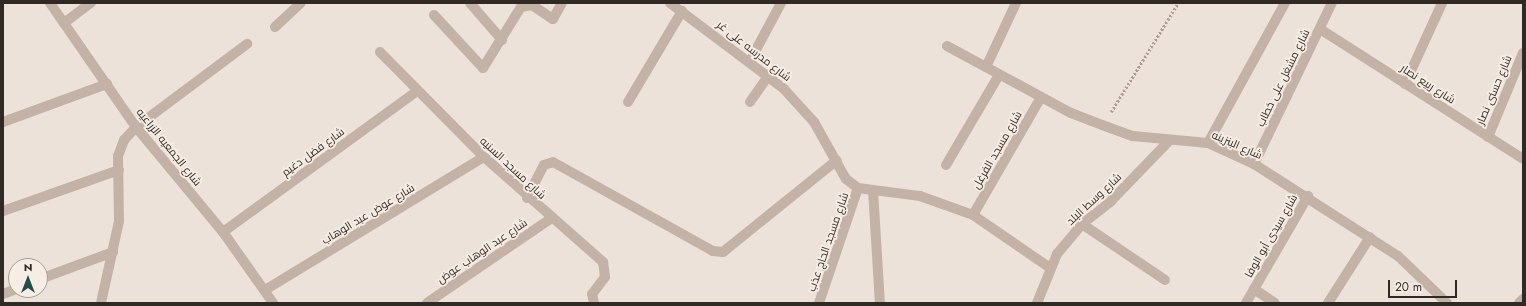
<!DOCTYPE html>
<html>
<head>
<meta charset="utf-8">
<style>
  body { margin:0 }
  #map { position:relative; width:1526px; height:306px; overflow:hidden; background:#ede2d9; font-family:Jost,Cairo,sans-serif }
  div>[style] { position:absolute }
  [style*='--x'] { left:calc(var(--x)*1px); top:calc(var(--y)*1px); width:calc(var(--w)*1px); rotate:calc(var(--a)*1deg) }
  .path>* { height:2.5px; margin-top:-1.25px; transform-origin:0; background:repeating-linear-gradient(90deg,#af9c91 0 2px,transparent 0 4px) }
  .street>* { height:10px; margin:-5px; padding:0 5px; transform-origin:5px; border-radius:5px; background:#c4b2a7 }
  span { translate:-50% -50%; white-space:nowrap; text-align:center; line-height:1.15; -webkit-text-stroke:3.5px #f6ede4; paint-order:stroke }
  .street-label { font-size:11px; color:#312926 }
  .frame { position:absolute; inset:0; border:4px solid #312926; pointer-events:none }
  .north { position:absolute; left:8px; top:258px; width:40px; height:40px; box-sizing:border-box; background:#f6ede4; border:1px solid #a79f98; border-radius:50%; rotate:0deg; font-size:11px; font-weight:700; line-height:16px; text-align:center; color:#312926 }
  .north::after { content:''; display:block; margin:auto; width:14px; height:18px; background:#214d4d; clip-path:polygon(50% 0,100% 100%,50% 72%,0 100%) }
  .scale { position:absolute; left:1388px; top:280px; width:69px; height:18px; box-sizing:border-box; border:2px solid #312926; border-top:0; padding-left:5px; font-size:12px; line-height:14px; white-space:nowrap; color:#312926; -webkit-text-stroke:3px #f6ede4; paint-order:stroke }
</style>
</head>
<body>
<div id="map">
  <div class="path">
    <div style="--x:1111;--y:112;--w:128;--a:-58.4"></div>
  </div>
  <div class="street">
    <div style="--x:50;--y:3;--w:151;--a:55.3"></div>
    <div style="--x:136;--y:127;--w:136;--a:50.4"></div>
    <div style="--x:223;--y:232;--w:87;--a:54.8"></div>
    <div style="--x:470;--y:3;--w:49;--a:49.1"></div>
    <div style="--x:670;--y:3;--w:143;--a:37"></div>
    <div style="--x:784;--y:89;--w:45;--a:47.7"></div>
    <div style="--x:814;--y:122;--w:65;--a:60.7"></div>
    <div style="--x:846;--y:179;--w:15;--a:37"></div>
    <div style="--x:858;--y:188;--w:63;--a:7.4"></div>
    <div style="--x:920;--y:196;--w:56;--a:19.7"></div>
    <div style="--x:973;--y:215;--w:93;--a:34.5"></div>
    <div style="--x:434;--y:15;--w:72;--a:47.2"></div>
    <div style="--x:483;--y:68;--w:72;--a:-58.1"></div>
    <div style="--x:521;--y:7;--w:11;--a:-10"></div>
    <div style="--x:532;--y:5;--w:25;--a:34"></div>
    <div style="--x:553;--y:19;--w:18;--a:-61"></div>
    <div style="--x:64;--y:23;--w:34;--a:-37"></div>
    <div style="--x:275;--y:27;--w:35;--a:-43"></div>
    <div style="--x:1320;--y:29;--w:241;--a:32.6"></div>
    <div style="--x:947;--y:46;--w:141;--a:28.4"></div>
    <div style="--x:1071;--y:113;--w:33;--a:21"></div>
    <div style="--x:1102;--y:125;--w:33;--a:20"></div>
    <div style="--x:1133;--y:136;--w:75;--a:5.3"></div>
    <div style="--x:1208;--y:143;--w:51;--a:24.5"></div>
    <div style="--x:1254;--y:164;--w:171;--a:32.6"></div>
    <div style="--x:1398;--y:256;--w:68;--a:43.8"></div>
    <div style="--x:380;--y:52;--w:148;--a:45.3"></div>
    <div style="--x:484;--y:157;--w:159;--a:41.4"></div>
    <div style="--x:603;--y:262;--w:15;--a:82"></div>
    <div style="--x:605;--y:277;--w:21;--a:127"></div>
    <div style="--x:592;--y:294;--w:9;--a:77"></div>
    <div style="--x:750;--y:61;--w:66;--a:-61.9"></div>
    <div style="--x:986;--y:67;--w:71;--a:-64.9"></div>
    <div style="--x:1405;--y:84;--w:89;--a:-65.4"></div>
    <div style="--x:628;--y:102;--w:106;--a:-59.3"></div>
    <div style="--x:750;--y:102;--w:32;--a:-55"></div>
    <div style="--x:3;--y:122;--w:111;--a:-20.1"></div>
    <div style="--x:1488;--y:137;--w:91;--a:-67.4"></div>
    <div style="--x:1208;--y:143;--w:160;--a:-61.2"></div>
    <div style="--x:1254;--y:164;--w:179;--a:-64.2"></div>
    <div style="--x:946;--y:165;--w:104;--a:-59.5"></div>
    <div style="--x:873;--y:190;--w:113;--a:86.5"></div>
    <div style="--x:527;--y:198;--w:37;--a:-63"></div>
    <div style="--x:544;--y:165;--w:9;--a:-18"></div>
    <div style="--x:553;--y:162;--w:183;--a:29.1"></div>
    <div style="--x:713;--y:251;--w:10;--a:6"></div>
    <div style="--x:723;--y:252;--w:146;--a:-38.9"></div>
    <div style="--x:3;--y:211;--w:123;--a:-19.5"></div>
    <div style="--x:973;--y:215;--w:136;--a:-60"></div>
    <div style="--x:1082;--y:224;--w:100;--a:34"></div>
    <div style="--x:223;--y:232;--w:240;--a:-36"></div>
    <div style="--x:40;--y:279;--w:78;--a:-20.3"></div>
    <div style="--x:1254;--y:289;--w:25;--a:34"></div>
    <div style="--x:265;--y:290;--w:256;--a:-31.3"></div>
    <div style="--x:3;--y:294;--w:14;--a:-21"></div>
    <div style="--x:101;--y:303;--w:84;--a:-77.6"></div>
    <div style="--x:119;--y:221;--w:65;--a:-90.9"></div>
    <div style="--x:118;--y:156;--w:17;--a:-69"></div>
    <div style="--x:124;--y:140;--w:18;--a:-47"></div>
    <div style="--x:136;--y:127;--w:139;--a:-36.8"></div>
    <div style="--x:427;--y:303;--w:149;--a:-34.3"></div>
    <div style="--x:819;--y:303;--w:121;--a:-71.3"></div>
    <div style="--x:1037;--y:303;--w:53;--a:-67.8"></div>
    <div style="--x:1057;--y:254;--w:39;--a:-50"></div>
    <div style="--x:1082;--y:224;--w:37;--a:-38"></div>
    <div style="--x:1111;--y:201;--w:83;--a:-46"></div>
    <div style="--x:1246;--y:303;--w:124;--a:-59.9"></div>
    <div style="--x:1328;--y:303;--w:78;--a:-57.5"></div>
    <div style="--x:1519;--y:303;--w:6;--a:-45"></div>
  </div>
  <div class="street-label">
    <span style="left:754px;top:51px;rotate:38deg">شارع مدرسه على غر</span>
    <span style="left:1283px;top:78px;rotate:-64deg">شارع مشغل على خطاب</span>
    <span style="left:1428px;top:84px;rotate:33deg">شارع ربيع نصار</span>
    <span style="left:1494px;top:90px;rotate:-67deg">شارع حسنى نصار</span>
    <span style="left:1237px;top:145px;rotate:24deg">شارع البنزينه</span>
    <span style="left:169px;top:147px;rotate:51deg">شارع الجمعيه الزراعيه</span>
    <span style="left:997px;top:150px;rotate:-60deg">شارع مسجد الفرغل</span>
    <span style="left:313px;top:152px;rotate:-36deg">شارع فضل دغيم</span>
    <span style="left:513px;top:168px;rotate:43deg">شارع مسجد السنيه</span>
    <span style="left:1094px;top:199px;rotate:-43deg">شارع وسط البلد</span>
    <span style="left:368px;top:214px;rotate:-31deg">شارع عوض عبد الوهاب</span>
    <span style="left:1271px;top:236px;rotate:-60deg">شارع سيدى أبو الوفا</span>
    <span style="left:828px;top:242px;rotate:-71deg">شارع مسجد الحاج عذب</span>
    <span style="left:482px;top:251px;rotate:-34deg">شارع عبد الوهاب عوض</span>
  </div>
  <div class="frame"></div>
  <div class="north">N</div>
  <div class="scale">20 m</div>
</div>
</body>
</html>
